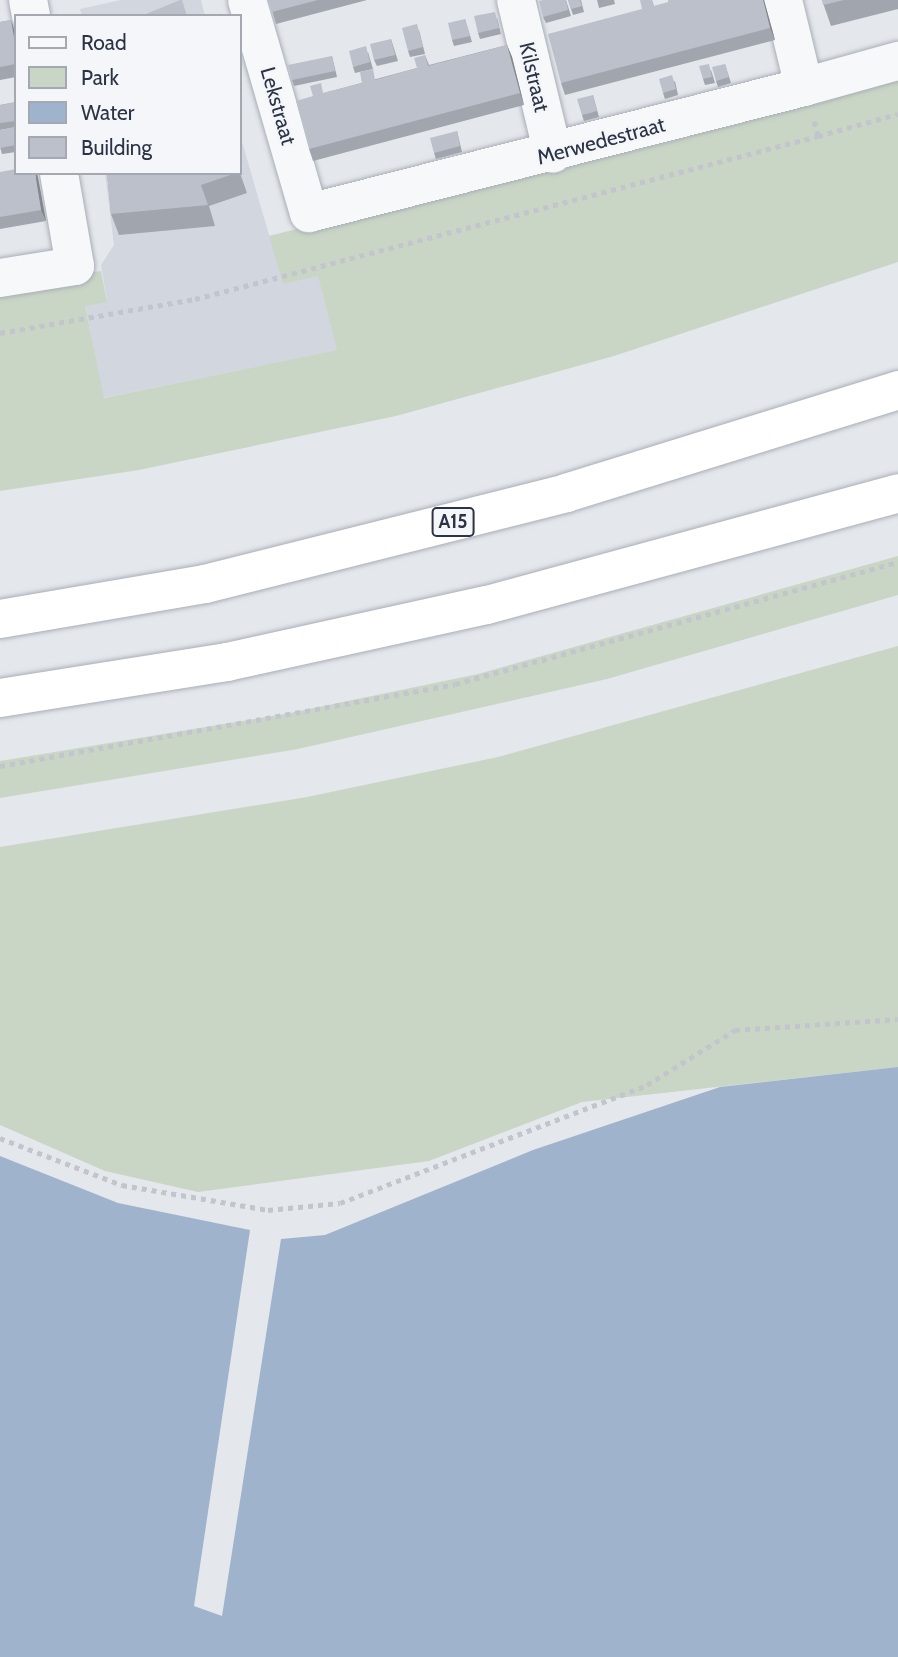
<!DOCTYPE html>
<html>
<head>
<meta charset="utf-8">
<style>
  body { margin:0 }
  #map { position:relative; width:898px; height:1657px; overflow:hidden; background:#e4e7ec; font-family:Cabin,sans-serif }
  div>[style] { position:absolute }
  [style*='--x'] { left:calc(var(--x)*1px); top:calc(var(--y)*1px); width:calc(var(--w)*1px); rotate:calc(var(--a)*1deg) }
  .built>* { inset:0; background:#d2d6de }
  .green>* { inset:0; background:#c9d6c5 }
  .water>* { inset:0; background:#9fb4cc }
  .path>* { height:4.5px; margin-top:-2.25px; transform-origin:0; background:repeating-linear-gradient(90deg,#c2c5cb 0 5px,transparent 0 10px) }
  .roads { filter:drop-shadow(0 0 2px #a9aeb7) drop-shadow(0 0 2px #a9aeb7) }
  .minor>* { height:38px; margin:-19px; padding:0 19px; transform-origin:19px; border-radius:19px; background:#f7f8fa }
  .highway>* { height:38px; margin:-19px; padding:0 19px; transform-origin:19px; border-radius:19px; background:#fff }
  .wall>* { inset:0; background:#a1a5ae }
  .shaded-wall>* { inset:0; background:#83868d }
  .building>* { inset:0; background:#bbc0ca }
  span { translate:-50% -50%; white-space:nowrap; text-align:center; line-height:1.15; -webkit-text-stroke:5px #f4f6f9; paint-order:stroke }
  .shield-label span { padding:2px 5px; background:#f4f6f9; border:2px solid; border-radius:5px; -webkit-text-stroke-width:0 }
  .shield-label { font-size:19px; color:#2b3445; font-weight:700 }
  .street-label { font-size:21px; color:#2b3445 }
  .legend { position:absolute; left:14px; top:14px; width:228px; height:161px; box-sizing:border-box; background:#f4f6f9; border:2px solid #a4a8b1; margin:0; padding:9px 12px; list-style:none; font-size:21px; color:#2b3445 }
  .legend li { display:flex; align-items:center; gap:14px; height:35px }
  .legend b { width:35px; border:2px solid #a4a8b1 }
</style>
</head>
<body>
<div id="map">
  <div class="built">
    <div style="clip-path:polygon(121px 0,201px 0,205px 16px,82px 16px,80px 9px)"></div>
    <div style="clip-path:polygon(240px 135px,283px 283px,318px 275px,338px 350px,103px 398px,85px 305px,107px 301px,101px 265px,114px 245px,105px 173px,240px 173px)"></div>
  </div>
  <div class="green">
    <div style="clip-path:polygon(898px 77px,898px 262px,614px 356px,396px 416px,139px 470px,0 491px,0 287px,101px 271px,107px 302px,85px 306px,104px 398px,337px 350px,318px 276px,283px 284px,269px 236px)"></div>
    <div style="clip-path:polygon(898px 556px,898px 595px,607px 679px,298px 749px,0 798px,0 761px,290px 713px,478px 674px)"></div>
    <div style="clip-path:polygon(898px 646px,898px 1067px,582px 1102px,429px 1161px,198px 1192px,105px 1171px,0 1125px,0 847px,307px 797px,498px 757px)"></div>
  </div>
  <div class="water">
    <div style="clip-path:polygon(898px 1067px,898px 1657px,0 1657px,0 1156px,118px 1203px,250px 1230px,194px 1606px,222px 1616px,281px 1239px,325px 1235px,533px 1150px,720px 1087px)"></div>
  </div>
  <div class="path">
    <div style="--x:818;--y:136;--w:83;--a:-15.4"></div>
    <div style="--x:0;--y:333;--w:198;--a:-9.9"></div>
    <div style="--x:195;--y:299;--w:644;--a:-14.66"></div>
    <div style="--x:818;--y:136;--w:16;--a:-105"></div>
    <div style="--x:0;--y:766;--w:462;--a:-10.2"></div>
    <div style="--x:455;--y:684;--w:459;--a:-15.4"></div>
    <div style="--x:0;--y:1138;--w:131;--a:21.1"></div>
    <div style="--x:122;--y:1185;--w:148;--a:9.7"></div>
    <div style="--x:268;--y:1210;--w:72;--a:-5.6"></div>
    <div style="--x:340;--y:1203;--w:329;--a:-21"></div>
    <div style="--x:647;--y:1085;--w:104;--a:-32"></div>
    <div style="--x:735;--y:1030;--w:163;--a:-3.9"></div>
  </div>
  <div class="roads">
    <div class="minor">
      <div style="--x:28;--y:0;--w:16;--a:79"></div>
      <div style="--x:247;--y:0;--w:222;--a:73.8"></div>
      <div style="--x:309;--y:213;--w:511;--a:-14.28"></div>
      <div style="--x:804;--y:87;--w:89;--a:-103.6"></div>
      <div style="--x:516;--y:0;--w:158;--a:76.5"></div>
      <div style="--x:804;--y:87;--w:98;--a:-15.5"></div>
      <div style="--x:0;--y:278;--w:76;--a:-9.1"></div>
      <div style="--x:75;--y:266;--w:94;--a:-99.8"></div>
    </div>
    <div class="highway">
      <div style="--x:0;--y:619;--w:208;--a:-9.7"></div>
      <div style="--x:205;--y:584;--w:372;--a:-14.1"></div>
      <div style="--x:566;--y:493;--w:348;--a:-17.2"></div>
      <div style="--x:0;--y:698;--w:230;--a:-9"></div>
      <div style="--x:227;--y:662;--w:266;--a:-12.4"></div>
      <div style="--x:487;--y:605;--w:426;--a:-15.2"></div>
    </div>
  </div>
  <div class="wall">
    <div style="clip-path:polygon(269px 0,367px 0,276px 24px)"></div>
    <div style="clip-path:polygon(566px 0,571px 16px,546px 23px,543px 17px)"></div>
    <div style="clip-path:polygon(568px 0,581px 0,584px 12px,573px 15px)"></div>
    <div style="clip-path:polygon(597px 0,614px 0,615px 4px,599px 8px)"></div>
    <div style="clip-path:polygon(652px 0,654px 6px,764px 0,775px 40px,565px 95px,561px 83px)"></div>
    <div style="clip-path:polygon(822px 0,898px 0,898px 9px,831px 26px)"></div>
    <div style="clip-path:polygon(497px 18px,501px 34px,480px 39px,478px 33px)"></div>
    <div style="clip-path:polygon(465px 19px,472px 42px,454px 46px,452px 40px)"></div>
    <div style="clip-path:polygon(11px 20px,16px 36px,16px 77px,0 80px,0 22px)"></div>
    <div style="clip-path:polygon(419px 30px,425px 54px,410px 57px,408px 51px)"></div>
    <div style="clip-path:polygon(391px 39px,398px 61px,377px 66px,374px 60px)"></div>
    <div style="clip-path:polygon(507px 45px,512px 57px,524px 105px,313px 161px,309px 149px,324px 93px,417px 68px,425px 55px,429px 65px)"></div>
    <div style="clip-path:polygon(368px 52px,373px 69px,355px 73px,353px 67px)"></div>
    <div style="clip-path:polygon(332px 56px,337px 77px,294px 86px,292px 80px)"></div>
    <div style="clip-path:polygon(725px 64px,731px 83px,718px 87px,716px 81px)"></div>
    <div style="clip-path:polygon(711px 70px,715px 83px,705px 85px,703px 79px)"></div>
    <div style="clip-path:polygon(675px 81px,678px 95px,665px 99px,663px 93px)"></div>
    <div style="clip-path:polygon(593px 95px,599px 117px,584px 121px,582px 115px)"></div>
    <div style="clip-path:polygon(16px 102px,16px 127px,0 130px,0 105px)"></div>
    <div style="clip-path:polygon(16px 127px,16px 152px,2px 154px,0 147px)"></div>
    <div style="clip-path:polygon(457px 131px,462px 152px,436px 159px,434px 153px)"></div>
    <div style="clip-path:polygon(0 172px,38px 178px,46px 221px,0 229px)"></div>
    <div style="clip-path:polygon(107px 173px,240px 173px,247px 193px,209px 206px,215px 226px,119px 235px,111px 214px)"></div>
  </div>
  <div class="shaded-wall">
    <div style="clip-path:polygon(763px 0,764px 0,775px 40px,770px 28px)"></div>
    <div style="clip-path:polygon(11px 20px,15px 32px,16px 50px)"></div>
    <div style="clip-path:polygon(507px 45px,512px 57px,524px 105px,520px 93px)"></div>
    <div style="clip-path:polygon(35px 173px,37px 173px,38px 178px,46px 221px,41px 210px)"></div>
  </div>
  <div class="building">
    <div style="clip-path:polygon(180px 0,182px 0,187px 16px,141px 16px)"></div>
    <div style="clip-path:polygon(269px 0,318px 0,272px 12px)"></div>
    <div style="clip-path:polygon(543px 0,566px 0,568px 10px,543px 17px,539px 1px)"></div>
    <div style="clip-path:polygon(568px 0,580px 0,582px 6px,571px 9px)"></div>
    <div style="clip-path:polygon(640px 0,652px 0,654px 6px,668px 2px,668px 0,763px 0,770px 28px,561px 83px,548px 34px,642px 9px)"></div>
    <div style="clip-path:polygon(822px 0,844px 0,823px 5px)"></div>
    <div style="clip-path:polygon(495px 12px,499px 28px,478px 33px,474px 16px)"></div>
    <div style="clip-path:polygon(465px 19px,470px 36px,452px 40px,448px 23px)"></div>
    <div style="clip-path:polygon(11px 20px,16px 50px,16px 64px,0 67px,0 22px)"></div>
    <div style="clip-path:polygon(417px 24px,423px 47px,408px 51px,402px 28px)"></div>
    <div style="clip-path:polygon(391px 39px,395px 55px,374px 60px,370px 44px)"></div>
    <div style="clip-path:polygon(507px 45px,520px 93px,309px 149px,296px 101px,313px 96px,310px 86px,321px 83px,323px 93px,362px 83px,360px 72px,373px 69px,375px 80px,417px 68px,414px 58px,425px 55px,428px 66px)"></div>
    <div style="clip-path:polygon(366px 46px,370px 62px,353px 67px,349px 51px)"></div>
    <div style="clip-path:polygon(332px 56px,335px 71px,292px 80px,288px 65px)"></div>
    <div style="clip-path:polygon(709px 64px,712px 77px,703px 79px,699px 66px)"></div>
    <div style="clip-path:polygon(725px 64px,729px 77px,716px 81px,712px 67px)"></div>
    <div style="clip-path:polygon(672px 75px,676px 89px,663px 93px,659px 79px)"></div>
    <div style="clip-path:polygon(593px 95px,597px 111px,582px 115px,577px 99px)"></div>
    <div style="clip-path:polygon(16px 102px,16px 121px,0 123px,0 105px)"></div>
    <div style="clip-path:polygon(16px 127px,16px 145px,0 148px,0 130px)"></div>
    <div style="clip-path:polygon(457px 131px,460px 146px,434px 153px,430px 138px)"></div>
    <div style="clip-path:polygon(16px 169px,16px 173px,35px 173px,41px 210px,0 217px,0 172px)"></div>
    <div style="clip-path:polygon(107px 173px,236px 173px,201px 185px,208px 205px,111px 214px)"></div>
  </div>
  <div class="shield-label">
    <span style="left:453px;top:522px">A15</span>
  </div>
  <div class="street-label">
    <span style="left:534px;top:77px;rotate:77deg">Kilstraat</span>
    <span style="left:278px;top:106px;rotate:74deg">Lekstraat</span>
    <span style="left:601px;top:141px;rotate:-15deg">Merwedestraat</span>
  </div>
  <ul class="legend">
  <li><b style="height:9px;background:#f7f8fa"></b>Road</li>
  <li><b style="height:19px;background:#c9d6c5"></b>Park</li>
  <li><b style="height:19px;background:#9fb4cc"></b>Water</li>
  <li><b style="height:19px;background:#bbc0ca"></b>Building</li>
  </ul>
</div>
</body>
</html>
